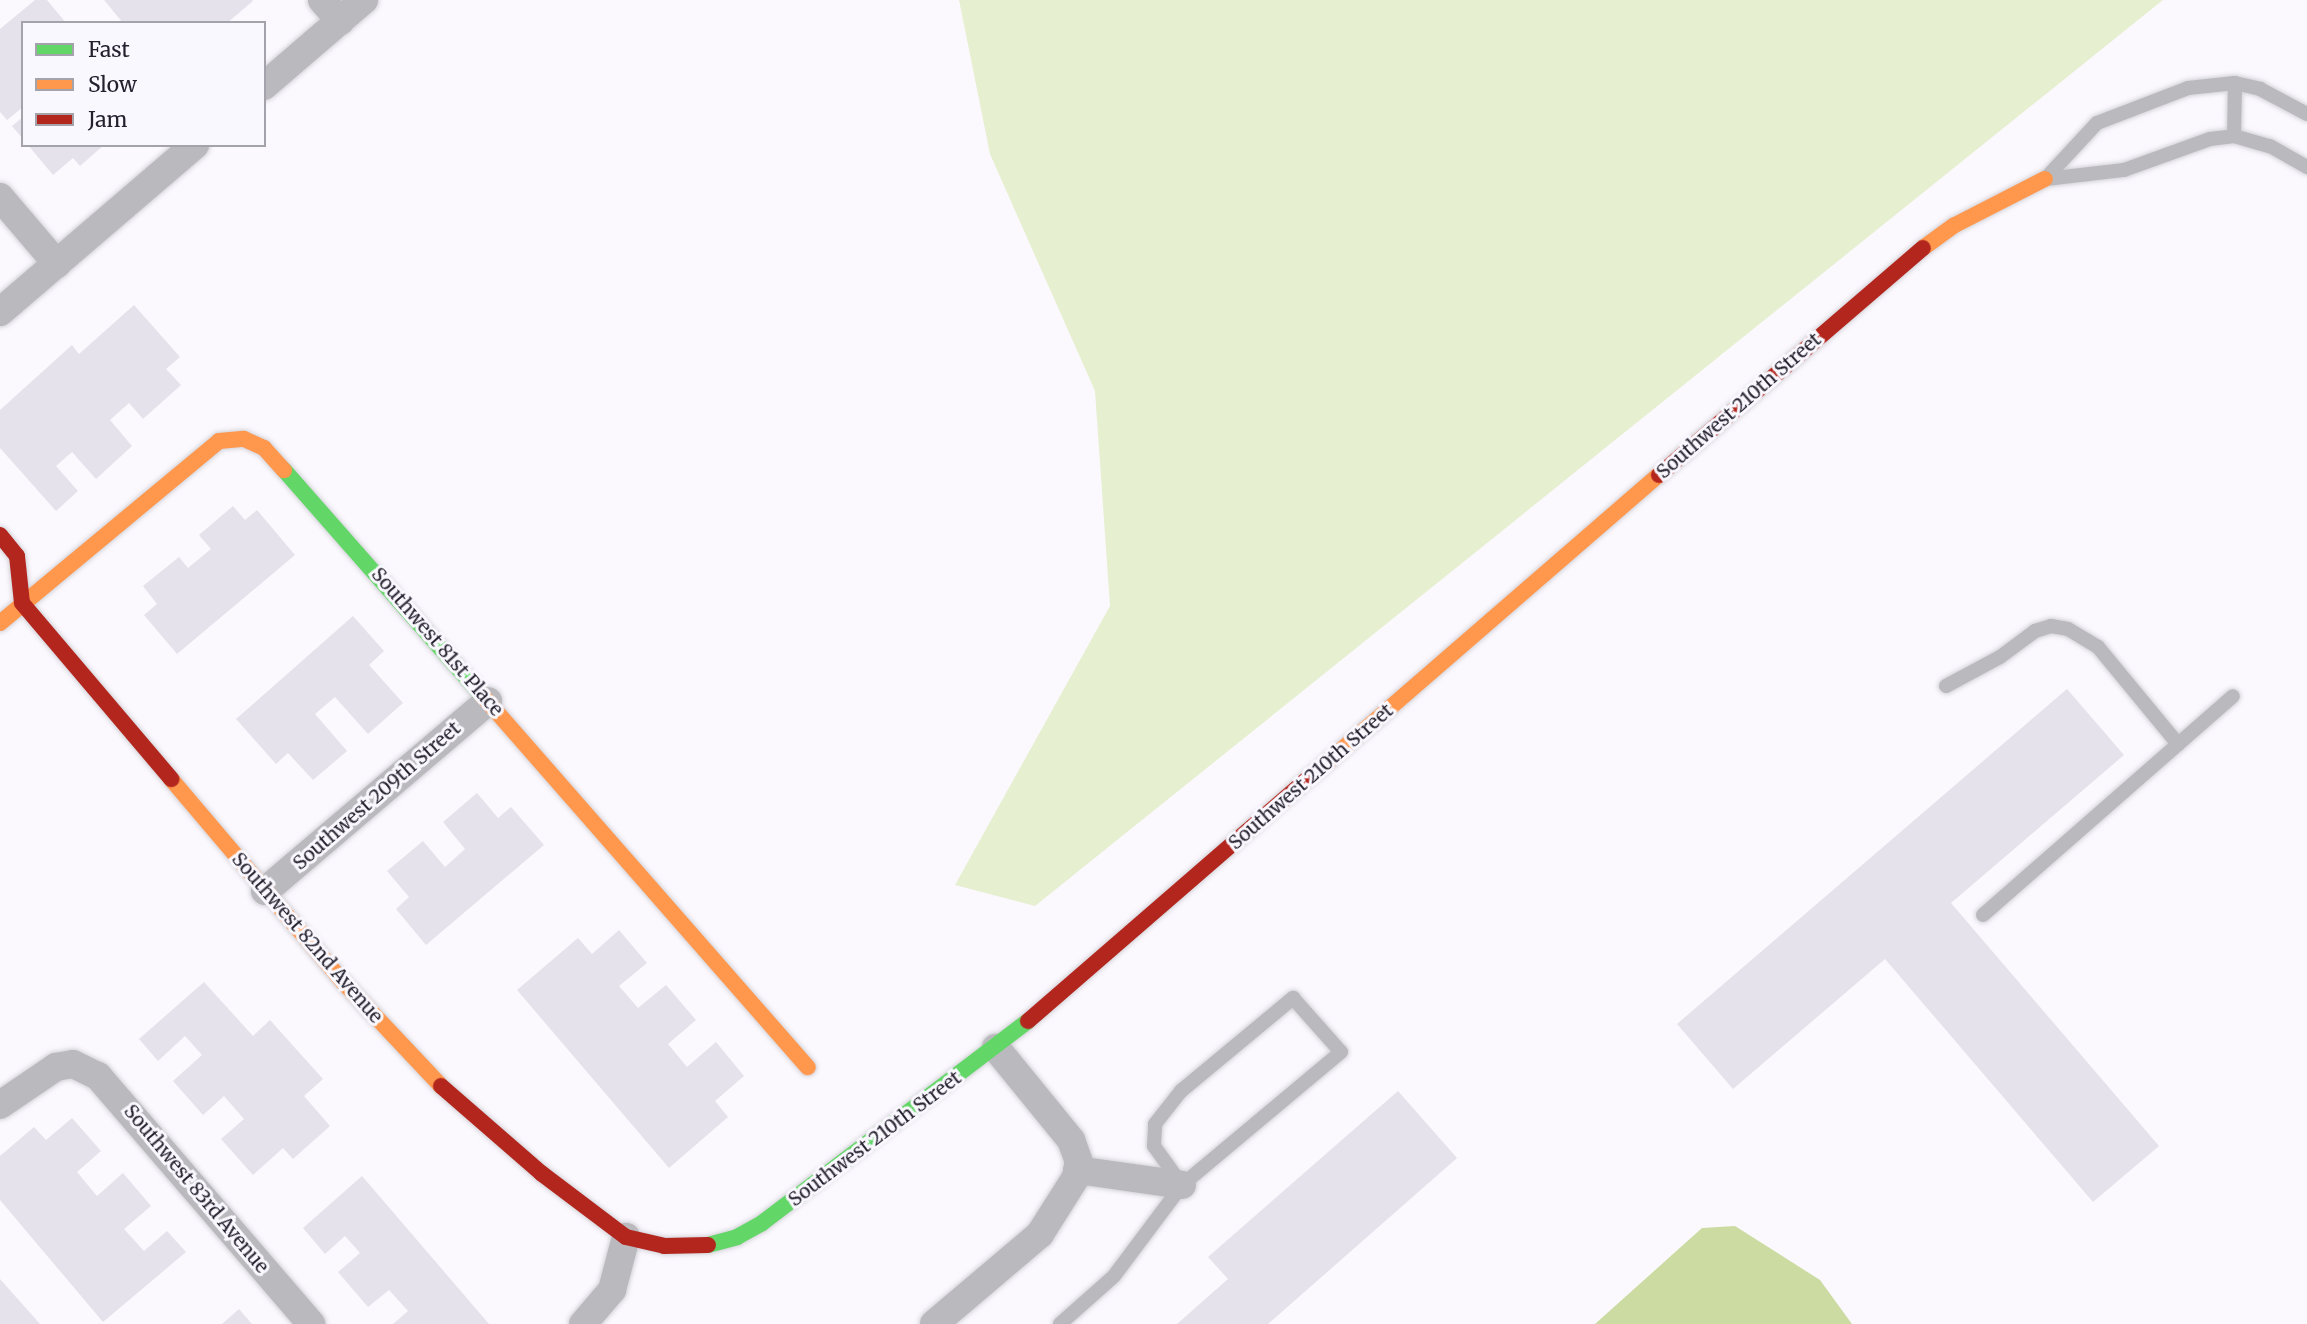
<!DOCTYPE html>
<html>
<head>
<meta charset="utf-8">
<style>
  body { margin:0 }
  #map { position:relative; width:2307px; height:1324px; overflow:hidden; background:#fbf9fe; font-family:Merriweather,serif }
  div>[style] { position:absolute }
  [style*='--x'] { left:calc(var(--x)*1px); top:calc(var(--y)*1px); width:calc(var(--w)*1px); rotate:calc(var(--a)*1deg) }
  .green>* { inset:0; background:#e6efd0 }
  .water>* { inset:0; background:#cbdba2 }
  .building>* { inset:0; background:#e5e2eb }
  .roads { filter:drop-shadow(0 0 2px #d4d3d8) drop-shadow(0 0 2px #d4d3d8) }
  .lane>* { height:14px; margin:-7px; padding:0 7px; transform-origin:7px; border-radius:7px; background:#bab9bd }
  .street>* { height:28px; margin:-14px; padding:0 14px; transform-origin:14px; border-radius:14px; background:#bab9bd }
  .fast>* { height:16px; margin:-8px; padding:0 8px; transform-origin:8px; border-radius:8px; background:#63d668 }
  .slow>* { height:16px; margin:-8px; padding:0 8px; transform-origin:8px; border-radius:8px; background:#ff974d }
  .jam>* { height:16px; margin:-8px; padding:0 8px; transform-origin:8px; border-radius:8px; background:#b3261e }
  span { translate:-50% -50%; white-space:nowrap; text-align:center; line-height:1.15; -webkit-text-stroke:6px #faf8ff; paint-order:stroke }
  .street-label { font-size:19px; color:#24202d }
  .legend { position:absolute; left:21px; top:21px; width:245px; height:126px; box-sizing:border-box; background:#faf8ff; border:2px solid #a4a2ab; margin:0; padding:9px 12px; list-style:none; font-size:21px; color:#24202d }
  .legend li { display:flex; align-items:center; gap:14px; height:35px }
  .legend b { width:35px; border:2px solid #a4a2ab }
</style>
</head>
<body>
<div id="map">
  <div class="green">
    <div style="clip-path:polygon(959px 0,2163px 0,1035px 906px,955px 885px,1110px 606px,1095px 391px,990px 154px)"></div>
  </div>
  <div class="water">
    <div style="clip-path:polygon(1735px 1226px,1820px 1280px,1852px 1324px,1595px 1324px,1702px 1228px)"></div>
  </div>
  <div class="building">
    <div style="clip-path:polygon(35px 0,47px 0,66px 23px,23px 23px,23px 107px,7px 120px,0 112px,0 29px)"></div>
    <div style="clip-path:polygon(104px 0,252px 0,253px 1px,227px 23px,123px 23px)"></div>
    <div style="clip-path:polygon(23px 117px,23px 139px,12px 126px)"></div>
    <div style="clip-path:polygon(28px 145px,104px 145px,80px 166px,73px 158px,53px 175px)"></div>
    <div style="clip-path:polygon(134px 305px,180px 357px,166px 369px,181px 385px,143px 419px,129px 403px,110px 420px,132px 446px,96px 479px,72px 452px,56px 466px,78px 491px,56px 511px,0 448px,0 410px,72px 345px,79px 354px)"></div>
    <div style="clip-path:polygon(233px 506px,245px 520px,257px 510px,295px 555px,177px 654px,144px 615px,157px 604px,143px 586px,179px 557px,188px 568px,211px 549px,199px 535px)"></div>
    <div style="clip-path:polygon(353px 616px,384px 651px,369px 665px,403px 703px,368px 734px,335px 697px,315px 714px,347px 751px,313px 780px,288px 753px,276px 764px,236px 719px)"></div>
    <div style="clip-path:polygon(2067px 689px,2124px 755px,1951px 903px,2159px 1146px,2093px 1202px,1885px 959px,1733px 1089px,1677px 1024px)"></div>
    <div style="clip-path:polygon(477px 793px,498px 818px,511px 807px,544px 845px,426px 945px,396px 909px,409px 897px,387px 871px,423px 841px,445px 867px,465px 849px,443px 822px)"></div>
    <div style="clip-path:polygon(619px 930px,647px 963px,619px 986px,638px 1008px,666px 985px,696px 1020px,668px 1044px,687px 1067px,716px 1042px,744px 1076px,715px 1101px,728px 1117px,669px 1168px,517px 990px,578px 938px,592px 954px)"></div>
    <div style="clip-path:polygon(204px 982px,253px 1036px,270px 1020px,323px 1079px,304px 1096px,330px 1126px,293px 1159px,283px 1148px,253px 1175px,221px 1139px,244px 1119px,224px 1096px,203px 1115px,173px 1081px,202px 1055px,185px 1036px,158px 1061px,139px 1039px)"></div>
    <div style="clip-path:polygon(1398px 1091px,1457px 1158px,1268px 1324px,1177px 1324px,1228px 1279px,1208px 1257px)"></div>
    <div style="clip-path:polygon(72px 1118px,101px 1151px,77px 1172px,97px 1196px,123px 1173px,151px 1206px,124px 1229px,144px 1251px,167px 1231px,186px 1252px,103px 1322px,0 1200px,0 1156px,34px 1127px,46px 1140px)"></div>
    <div style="clip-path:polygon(362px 1176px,489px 1324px,393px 1324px,408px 1311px,389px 1290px,368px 1307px,338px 1272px,360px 1253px,345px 1236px,325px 1254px,303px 1228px)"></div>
    <div style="clip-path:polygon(0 1279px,40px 1324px,0 1324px)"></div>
    <div style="clip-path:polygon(239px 1309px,252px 1324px,222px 1324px)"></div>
  </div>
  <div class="roads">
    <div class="lane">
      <div style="--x:2234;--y:136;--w:53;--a:-88.9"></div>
      <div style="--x:2046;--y:178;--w:75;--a:-47.2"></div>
      <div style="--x:2097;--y:123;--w:97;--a:-21"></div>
      <div style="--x:2188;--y:88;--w:47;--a:-6.1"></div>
      <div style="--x:2235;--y:83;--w:26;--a:13"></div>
      <div style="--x:2260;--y:89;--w:53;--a:28"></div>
      <div style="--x:2046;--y:179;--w:79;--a:-6.6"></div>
      <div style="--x:2124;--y:170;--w:91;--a:-19.8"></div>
      <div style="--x:2210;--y:139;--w:24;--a:-7"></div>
      <div style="--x:2234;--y:136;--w:37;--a:16"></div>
      <div style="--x:2270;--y:146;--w:43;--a:29.6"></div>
      <div style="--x:1946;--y:686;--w:61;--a:-28.2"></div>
      <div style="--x:2000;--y:657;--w:44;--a:-36.6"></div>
      <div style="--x:2035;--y:631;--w:17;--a:-17"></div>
      <div style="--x:2051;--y:626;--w:17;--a:10"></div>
      <div style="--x:2068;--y:629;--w:35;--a:31"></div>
      <div style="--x:2098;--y:647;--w:126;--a:50.5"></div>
      <div style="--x:1983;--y:915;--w:332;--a:-41.2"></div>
      <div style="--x:1293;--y:998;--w:72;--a:48.4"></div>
      <div style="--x:1341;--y:1052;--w:207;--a:140.1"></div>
      <div style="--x:1182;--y:1185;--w:48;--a:-125.7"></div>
      <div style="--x:1154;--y:1146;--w:22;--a:-87"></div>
      <div style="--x:1155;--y:1124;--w:42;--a:-51.8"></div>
      <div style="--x:1181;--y:1091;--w:146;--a:-39.7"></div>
      <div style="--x:1060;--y:1324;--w:72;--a:-41.6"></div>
      <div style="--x:1114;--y:1276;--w:114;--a:-53.2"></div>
    </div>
    <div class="street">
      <div style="--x:322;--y:0;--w:28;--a:49"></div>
      <div style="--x:264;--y:86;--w:132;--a:-40.7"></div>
      <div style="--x:0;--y:197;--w:88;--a:49.6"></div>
      <div style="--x:0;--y:312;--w:257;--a:-40.6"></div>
      <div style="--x:265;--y:891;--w:293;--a:-40.4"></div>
      <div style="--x:0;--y:1105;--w:68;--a:-34.2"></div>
      <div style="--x:56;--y:1067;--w:17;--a:-10"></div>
      <div style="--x:73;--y:1064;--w:28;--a:26"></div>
      <div style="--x:98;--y:1076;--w:327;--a:49.3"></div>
      <div style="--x:1077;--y:1170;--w:106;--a:8.1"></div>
      <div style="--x:583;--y:1324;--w:45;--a:-49.5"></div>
      <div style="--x:612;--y:1290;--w:55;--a:-75.2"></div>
      <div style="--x:934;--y:1324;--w:139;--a:-40.3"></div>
      <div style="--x:1040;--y:1234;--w:67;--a:-57.7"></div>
      <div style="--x:1076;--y:1177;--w:15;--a:-79"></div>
      <div style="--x:1079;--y:1162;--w:23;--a:-110"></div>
      <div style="--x:1071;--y:1140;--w:119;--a:-129.2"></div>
    </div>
    <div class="fast">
      <div style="--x:284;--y:470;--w:298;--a:48.7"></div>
      <div style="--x:708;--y:1245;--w:30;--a:-15"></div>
      <div style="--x:737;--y:1237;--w:29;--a:-29"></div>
      <div style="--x:762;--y:1223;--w:334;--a:-37.2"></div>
    </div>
    <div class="slow">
      <div style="--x:1923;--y:248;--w:39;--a:-36"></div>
      <div style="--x:1955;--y:225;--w:101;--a:-27.1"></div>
      <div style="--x:0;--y:623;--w:285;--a:-39.7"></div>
      <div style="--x:219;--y:441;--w:25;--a:-5"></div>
      <div style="--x:244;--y:439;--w:22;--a:24"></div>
      <div style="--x:264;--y:448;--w:30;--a:48"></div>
      <div style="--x:481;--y:694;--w:496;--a:48.8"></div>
      <div style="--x:1310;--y:777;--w:462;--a:-40.9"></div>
      <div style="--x:171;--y:779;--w:269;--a:49.7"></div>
      <div style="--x:345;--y:984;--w:140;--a:46.7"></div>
    </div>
    <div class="jam">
      <div style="--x:1659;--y:475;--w:348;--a:-40.7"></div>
      <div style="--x:0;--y:535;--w:27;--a:51"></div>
      <div style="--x:17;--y:556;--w:47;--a:83.9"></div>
      <div style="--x:22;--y:603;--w:231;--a:49.7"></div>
      <div style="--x:1028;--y:1021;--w:373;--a:-40.9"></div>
      <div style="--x:441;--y:1086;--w:133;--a:41"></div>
      <div style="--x:541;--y:1173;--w:106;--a:37"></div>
      <div style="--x:626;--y:1237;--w:39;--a:13"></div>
      <div style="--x:664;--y:1246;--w:44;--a:-1.3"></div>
    </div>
  </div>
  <div class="street-label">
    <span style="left:1739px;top:406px;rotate:-41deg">Southwest 210th Street</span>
    <span style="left:437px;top:642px;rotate:49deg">Southwest 81st Place</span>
    <span style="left:1311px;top:777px;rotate:-41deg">Southwest 210th Street</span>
    <span style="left:377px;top:796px;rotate:-41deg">Southwest 209th Street</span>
    <span style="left:307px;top:938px;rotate:49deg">Southwest 82nd Avenue</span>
    <span style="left:875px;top:1139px;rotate:-37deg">Southwest 210th Street</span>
    <span style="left:196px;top:1189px;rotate:50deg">Southwest 83rd Avenue</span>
  </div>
  <ul class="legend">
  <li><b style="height:9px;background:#63d668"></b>Fast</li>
  <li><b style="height:9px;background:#ff974d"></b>Slow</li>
  <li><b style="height:9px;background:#b3261e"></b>Jam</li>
  </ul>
</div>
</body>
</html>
